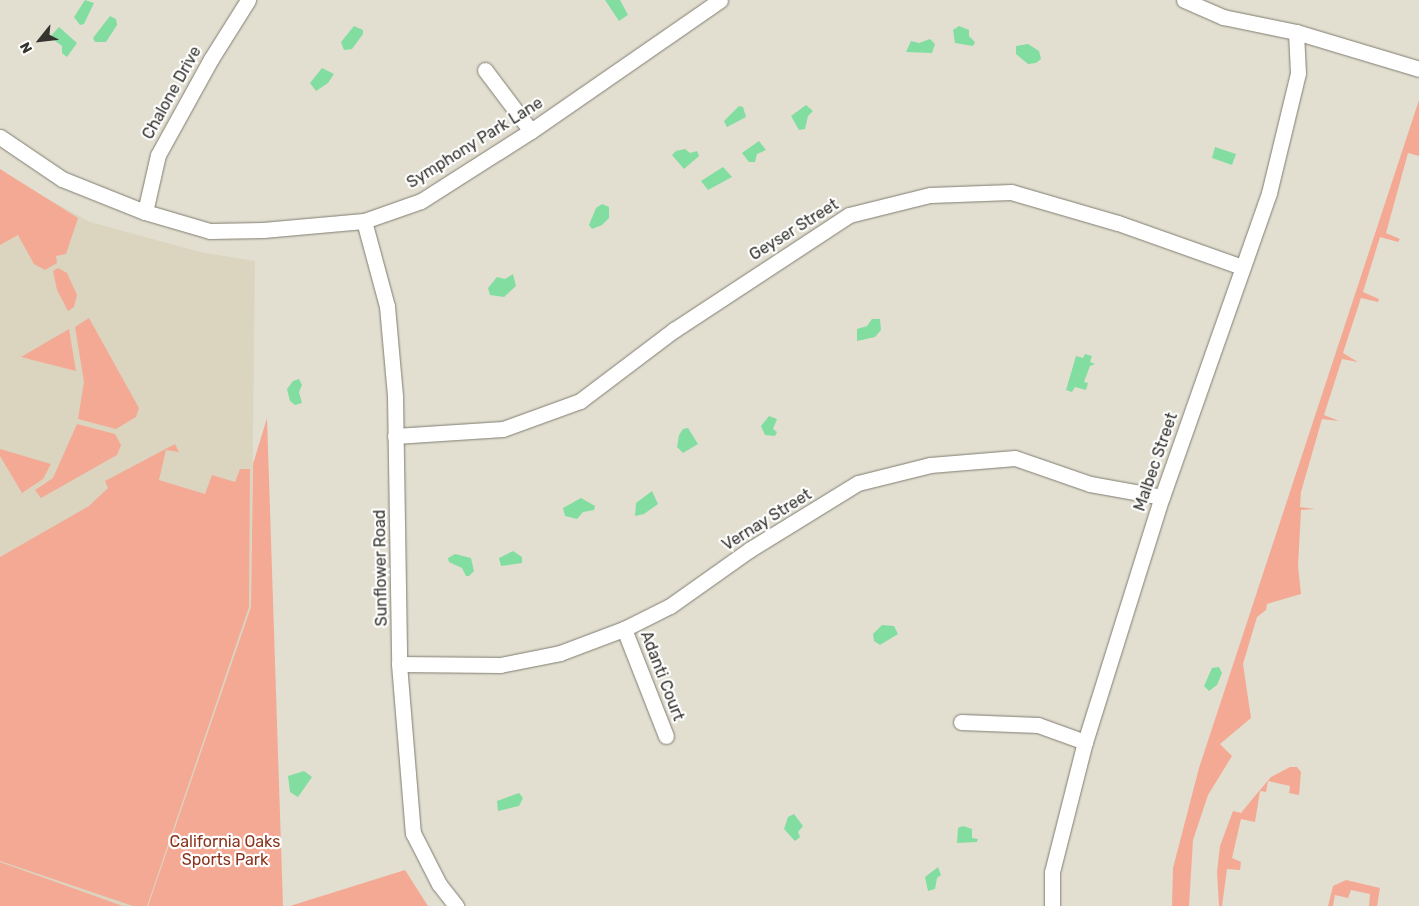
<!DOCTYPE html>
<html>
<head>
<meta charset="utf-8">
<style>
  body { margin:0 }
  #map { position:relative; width:1419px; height:906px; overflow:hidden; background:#e2dfd1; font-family:Rubik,sans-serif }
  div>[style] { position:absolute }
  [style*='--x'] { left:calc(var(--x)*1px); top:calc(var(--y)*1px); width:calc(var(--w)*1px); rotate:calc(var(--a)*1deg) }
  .built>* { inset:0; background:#dbd5c0 }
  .green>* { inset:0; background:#f4a994 }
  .water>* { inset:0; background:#82dda0 }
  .roads { filter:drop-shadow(0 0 1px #807d70) drop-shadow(0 0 1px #807d70) }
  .street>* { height:15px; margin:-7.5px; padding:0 7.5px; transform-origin:7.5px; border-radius:7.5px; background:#fff }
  span { translate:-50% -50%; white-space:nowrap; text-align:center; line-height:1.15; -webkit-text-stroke:4.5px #fff; paint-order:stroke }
  .street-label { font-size:16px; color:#35342f }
  .park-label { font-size:16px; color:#8a341c }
  .north { position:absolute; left:15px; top:15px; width:50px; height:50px; -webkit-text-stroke:4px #fff; paint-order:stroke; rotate:241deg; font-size:14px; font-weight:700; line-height:20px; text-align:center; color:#35342f }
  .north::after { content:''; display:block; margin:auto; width:18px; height:22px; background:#35342f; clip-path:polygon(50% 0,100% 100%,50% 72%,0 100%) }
</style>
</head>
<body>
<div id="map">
  <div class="built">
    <div style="clip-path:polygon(0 169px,22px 185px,90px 222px,200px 252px,255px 261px,251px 607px,148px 906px,123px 906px,0 862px)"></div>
  </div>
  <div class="green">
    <div style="clip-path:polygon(1419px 100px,1419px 156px,1408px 153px,1386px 233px,1400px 239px,1398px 242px,1380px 237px,1363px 292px,1379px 299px,1378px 302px,1361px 298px,1343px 353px,1358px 362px,1342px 359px,1324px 415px,1339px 421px,1322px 419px,1301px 492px,1300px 507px,1315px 509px,1301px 510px,1298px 566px,1301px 594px,1267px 604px,1266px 610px,1257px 617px,1243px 664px,1251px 718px,1220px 744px,1232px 756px,1208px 795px,1193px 840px,1189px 906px,1172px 906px,1173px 868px,1199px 768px)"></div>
    <div style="clip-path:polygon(0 169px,78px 218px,66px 254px,56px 256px,57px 263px,45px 270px,34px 264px,18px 235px,0 245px)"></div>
    <div style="clip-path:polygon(58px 268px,67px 273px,77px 295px,74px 307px,68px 311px,57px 290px,53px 271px)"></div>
    <div style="clip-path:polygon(89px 318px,139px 408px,136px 417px,116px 429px,78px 419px,84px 382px,75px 327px)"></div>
    <div style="clip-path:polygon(69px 329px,76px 371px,21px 357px)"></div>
    <div style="clip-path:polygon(267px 418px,283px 906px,148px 906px,251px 607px,253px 464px)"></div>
    <div style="clip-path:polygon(77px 424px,115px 434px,121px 445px,117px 455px,41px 498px,35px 490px,53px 478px)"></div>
    <div style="clip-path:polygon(175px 444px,179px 452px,166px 450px,159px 480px,205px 494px,212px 475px,235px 482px,240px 469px,250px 469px,249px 607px,147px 906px,133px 906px,0 861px,0 557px,89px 506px,108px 488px,105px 481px)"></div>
    <div style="clip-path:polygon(0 449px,51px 464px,43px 479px,22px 493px,0 456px)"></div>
    <div style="clip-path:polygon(1290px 767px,1297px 767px,1301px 772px,1299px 795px,1289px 793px,1290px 786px,1268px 781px,1266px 792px,1260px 791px,1255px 822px,1241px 819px,1232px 858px,1241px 862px,1240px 870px,1227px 869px,1222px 906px,1219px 906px,1217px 872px,1220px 846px,1233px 811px,1241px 813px,1254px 797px,1271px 777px)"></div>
    <div style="clip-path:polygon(0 862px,123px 906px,0 906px)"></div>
    <div style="clip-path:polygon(405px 870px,428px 906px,290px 906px)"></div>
    <div style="clip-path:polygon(1346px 880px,1380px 888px,1377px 906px,1369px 906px,1370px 894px,1351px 890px,1348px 898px,1335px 895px,1333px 906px,1328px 906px,1333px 886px)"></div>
  </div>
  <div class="water">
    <div style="clip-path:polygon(85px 0,94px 3px,84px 24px,80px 25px,74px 17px)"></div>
    <div style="clip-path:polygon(605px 0,620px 0,628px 15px,619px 21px)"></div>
    <div style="clip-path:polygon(110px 16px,116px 19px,117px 25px,106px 42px,95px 42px,93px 38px)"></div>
    <div style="clip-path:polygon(354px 26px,363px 30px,363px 34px,352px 49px,344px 50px,341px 42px)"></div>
    <div style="clip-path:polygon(959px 26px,969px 30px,969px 36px,975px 42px,973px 46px,955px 43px,953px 30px)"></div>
    <div style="clip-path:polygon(59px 27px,77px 43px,67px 57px,62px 53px,62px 46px,50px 37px)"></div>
    <div style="clip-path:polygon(930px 39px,935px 44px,932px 53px,906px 52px,911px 41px,919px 43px)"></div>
    <div style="clip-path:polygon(1028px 44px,1039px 51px,1041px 59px,1036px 63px,1028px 64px,1016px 54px,1016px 46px)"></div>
    <div style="clip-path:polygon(322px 68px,334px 74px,328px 83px,316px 91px,310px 83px)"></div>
    <div style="clip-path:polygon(806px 105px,813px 111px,808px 116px,805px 129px,799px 130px,791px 116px)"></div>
    <div style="clip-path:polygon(739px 106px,743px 107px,746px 117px,727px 127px,724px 121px)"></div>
    <div style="clip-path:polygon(759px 141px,766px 150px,757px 154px,755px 162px,749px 162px,742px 153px)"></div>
    <div style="clip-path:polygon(1215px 147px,1236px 154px,1232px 165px,1212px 158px)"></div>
    <div style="clip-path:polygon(685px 149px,690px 153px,697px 151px,699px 156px,684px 169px,672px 155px,676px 151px)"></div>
    <div style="clip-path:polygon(723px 167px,732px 177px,708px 190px,701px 181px)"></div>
    <div style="clip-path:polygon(602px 204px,609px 207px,609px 218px,602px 225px,592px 229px,589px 225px,596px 208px)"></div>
    <div style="clip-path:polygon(513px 274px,516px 286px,504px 297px,490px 295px,488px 288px,497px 277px,505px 279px)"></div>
    <div style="clip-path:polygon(872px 319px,880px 319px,881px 330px,875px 337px,857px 341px,857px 329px,867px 326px)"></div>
    <div style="clip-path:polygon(1085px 354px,1092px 356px,1090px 362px,1095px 364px,1090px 366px,1084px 382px,1088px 383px,1086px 390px,1075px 387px,1072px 392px,1066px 390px,1076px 356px,1083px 358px)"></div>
    <div style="clip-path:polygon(299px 379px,302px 385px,299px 392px,302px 403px,295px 405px,290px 401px,287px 389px,293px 381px)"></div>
    <div style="clip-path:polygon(769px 416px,777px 419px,773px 429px,777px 432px,775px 436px,765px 435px,761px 426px)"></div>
    <div style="clip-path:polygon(688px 428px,698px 444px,683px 453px,677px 447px,679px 435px,683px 429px)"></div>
    <div style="clip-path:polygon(652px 491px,658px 504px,644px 514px,635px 516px,636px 503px)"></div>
    <div style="clip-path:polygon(581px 498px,595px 506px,594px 510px,583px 512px,577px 519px,565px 516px,563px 508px)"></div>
    <div style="clip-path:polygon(513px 551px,522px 557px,522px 563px,501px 566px,499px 558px)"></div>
    <div style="clip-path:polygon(455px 554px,471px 558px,474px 571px,469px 576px,466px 576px,462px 568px,449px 562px,448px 558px)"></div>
    <div style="clip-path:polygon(882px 625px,894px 626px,898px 634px,880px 645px,874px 641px,873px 634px)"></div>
    <div style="clip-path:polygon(1212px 668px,1219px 667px,1222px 673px,1217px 685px,1209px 691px,1204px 686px)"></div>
    <div style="clip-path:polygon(304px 771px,312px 777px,298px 797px,290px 792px,288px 776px)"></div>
    <div style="clip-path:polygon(519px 793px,523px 798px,519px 806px,498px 811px,497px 801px)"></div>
    <div style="clip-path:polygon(794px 814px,803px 826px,798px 832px,800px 837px,795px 841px,784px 829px,788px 817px)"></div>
    <div style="clip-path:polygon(963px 826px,972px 829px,972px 838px,978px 839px,977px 842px,957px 843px,958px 828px)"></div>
    <div style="clip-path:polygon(938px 867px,941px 875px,937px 878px,935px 889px,928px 891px,925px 877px)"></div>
  </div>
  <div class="roads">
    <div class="street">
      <div style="--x:1184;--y:0;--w:43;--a:23.6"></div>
      <div style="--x:1223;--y:17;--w:75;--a:11.6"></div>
      <div style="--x:1296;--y:32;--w:128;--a:16.7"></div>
      <div style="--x:485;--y:70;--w:76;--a:53"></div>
      <div style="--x:0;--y:137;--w:75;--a:34.1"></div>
      <div style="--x:62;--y:179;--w:89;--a:21.7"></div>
      <div style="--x:145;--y:212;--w:68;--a:16.3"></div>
      <div style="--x:210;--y:231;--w:53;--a:-1.1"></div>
      <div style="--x:263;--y:230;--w:101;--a:-5.1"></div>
      <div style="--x:364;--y:221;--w:60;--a:-19.3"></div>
      <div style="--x:421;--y:201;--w:130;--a:-32.5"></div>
      <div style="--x:531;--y:131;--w:230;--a:-34.7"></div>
      <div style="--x:145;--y:212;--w:58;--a:-77.2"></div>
      <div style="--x:158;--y:155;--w:110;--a:-61.1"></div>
      <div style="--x:211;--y:59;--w:70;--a:-57.9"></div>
      <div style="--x:364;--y:221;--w:88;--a:74.9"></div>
      <div style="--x:387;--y:306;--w:90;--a:84.9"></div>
      <div style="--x:395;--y:396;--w:268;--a:89.1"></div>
      <div style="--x:399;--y:664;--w:170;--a:85.3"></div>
      <div style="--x:413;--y:833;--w:57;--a:63"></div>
      <div style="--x:439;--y:884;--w:28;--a:52"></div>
      <div style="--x:395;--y:436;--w:108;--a:-3.7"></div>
      <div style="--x:503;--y:429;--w:82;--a:-20"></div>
      <div style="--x:580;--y:401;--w:118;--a:-37.1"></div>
      <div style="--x:674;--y:330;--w:209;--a:-33.3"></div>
      <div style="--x:849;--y:215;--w:83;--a:-13.9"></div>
      <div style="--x:930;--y:195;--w:81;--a:-2.1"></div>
      <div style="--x:1011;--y:192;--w:111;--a:16.2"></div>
      <div style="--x:1118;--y:223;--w:132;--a:19.5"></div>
      <div style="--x:624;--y:629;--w:115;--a:68.6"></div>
      <div style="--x:399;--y:664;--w:101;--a:0.6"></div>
      <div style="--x:500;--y:665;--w:61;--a:-11.3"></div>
      <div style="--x:560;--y:653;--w:68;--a:-20.6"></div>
      <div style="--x:624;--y:629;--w:51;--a:-26.6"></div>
      <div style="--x:670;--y:606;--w:97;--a:-35.3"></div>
      <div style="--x:749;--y:550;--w:128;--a:-31.6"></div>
      <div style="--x:858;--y:483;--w:74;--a:-14"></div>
      <div style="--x:930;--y:465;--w:85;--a:-4.7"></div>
      <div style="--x:1015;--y:458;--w:79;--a:19.1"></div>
      <div style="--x:1090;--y:484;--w:73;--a:10.2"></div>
      <div style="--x:961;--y:722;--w:77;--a:2.2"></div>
      <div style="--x:1038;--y:725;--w:50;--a:19.9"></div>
      <div style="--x:1052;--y:906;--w:34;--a:-90"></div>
      <div style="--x:1052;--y:872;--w:134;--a:-75.8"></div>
      <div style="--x:1085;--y:742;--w:257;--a:-72.6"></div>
      <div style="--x:1162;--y:497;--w:322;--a:-70.6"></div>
      <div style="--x:1269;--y:193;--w:123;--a:-76.4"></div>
      <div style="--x:1298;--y:73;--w:41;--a:-92.8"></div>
    </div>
  </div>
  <div class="street-label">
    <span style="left:172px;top:93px;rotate:-61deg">Chalone Drive</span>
    <span style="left:475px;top:143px;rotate:-32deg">Symphony Park Lane</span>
    <span style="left:794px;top:230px;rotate:-32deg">Geyser Street</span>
    <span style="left:1156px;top:462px;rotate:-71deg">Malbec Street</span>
    <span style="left:767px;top:520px;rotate:-32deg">Vernay Street</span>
    <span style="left:381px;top:568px;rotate:-91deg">Sunflower Road</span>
    <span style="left:662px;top:676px;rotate:69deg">Adanti Court</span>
  </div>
  <div class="park-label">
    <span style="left:225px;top:851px">California Oaks<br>Sports Park</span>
  </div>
  <div class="north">N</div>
</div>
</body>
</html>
